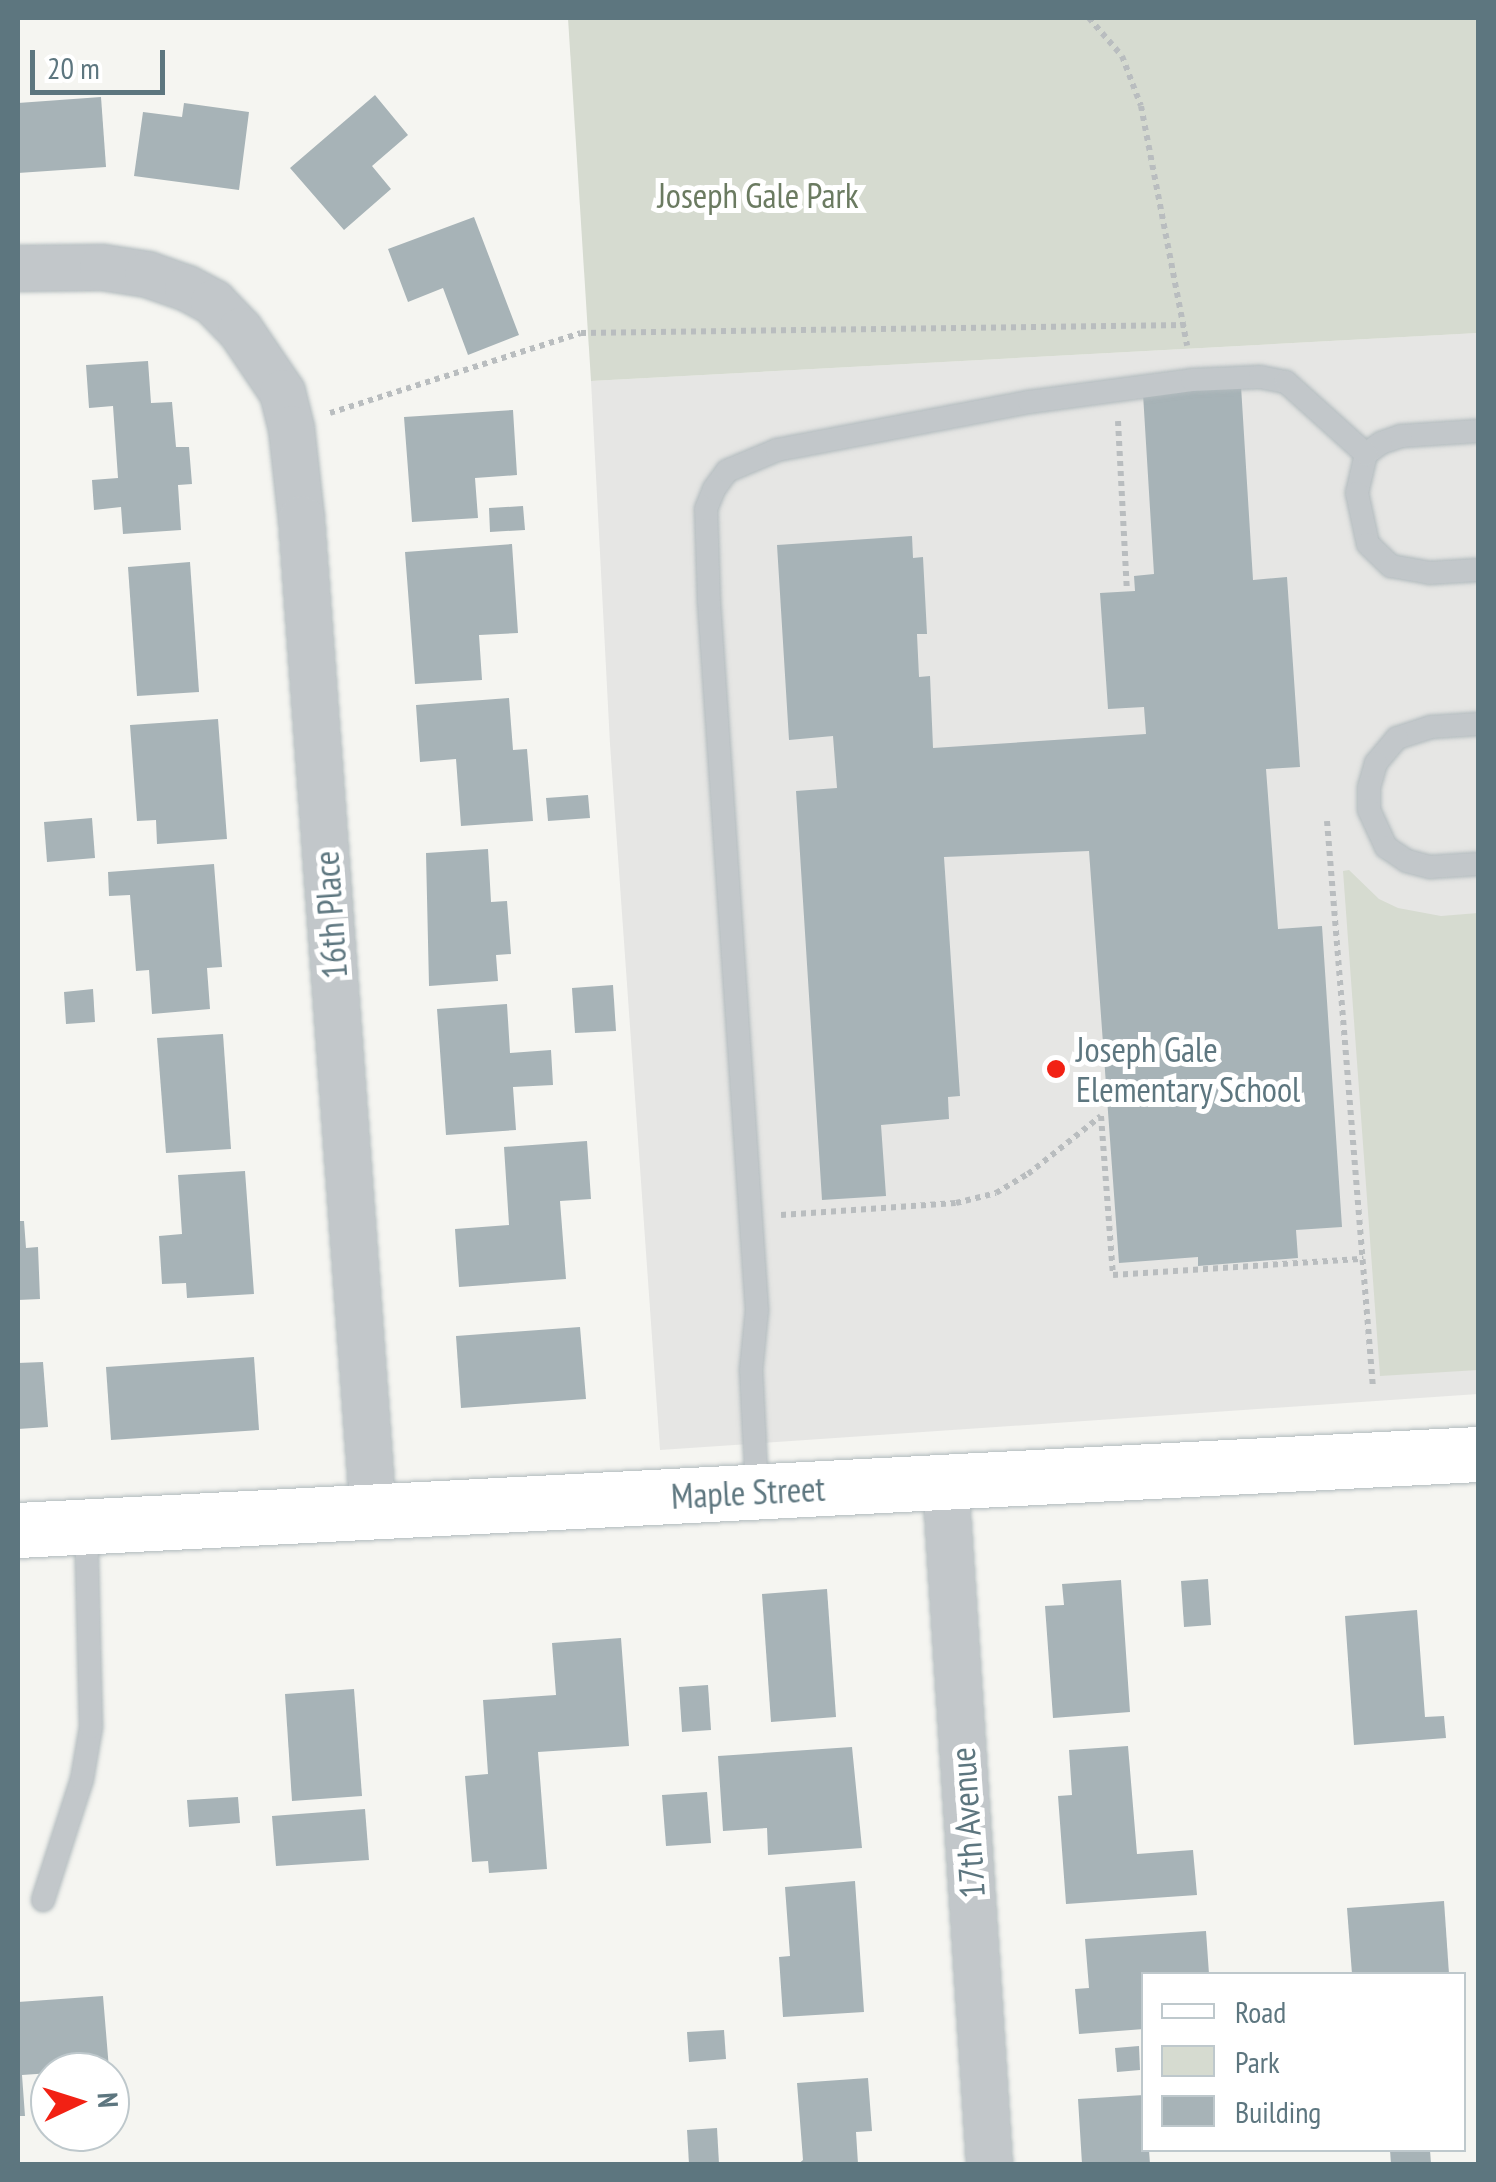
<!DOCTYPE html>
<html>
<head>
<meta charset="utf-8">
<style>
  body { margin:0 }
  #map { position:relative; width:1496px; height:2182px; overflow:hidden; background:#f5f5f1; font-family:"PT Sans Narrow",sans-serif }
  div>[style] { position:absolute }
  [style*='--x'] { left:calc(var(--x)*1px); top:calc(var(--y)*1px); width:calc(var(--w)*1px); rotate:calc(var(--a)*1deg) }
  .built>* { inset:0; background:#e6e6e4 }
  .green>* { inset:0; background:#d6dbd0 }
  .building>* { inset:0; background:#a7b3b7 }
  .path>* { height:6px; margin-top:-3px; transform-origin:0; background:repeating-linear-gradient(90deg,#b9bdbf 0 5px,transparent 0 10px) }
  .roads { filter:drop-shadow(0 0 2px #b1babd) drop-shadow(0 0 2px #b1babd) }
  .lane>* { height:22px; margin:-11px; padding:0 11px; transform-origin:11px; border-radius:11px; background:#c2c7ca }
  .street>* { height:45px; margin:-22.5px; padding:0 22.5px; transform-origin:22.5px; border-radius:22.5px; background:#c2c7ca }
  .secondary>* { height:55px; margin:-27.5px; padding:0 27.5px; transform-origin:27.5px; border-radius:27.5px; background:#fff }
  .dots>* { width:28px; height:28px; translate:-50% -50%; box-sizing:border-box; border:5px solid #fff; border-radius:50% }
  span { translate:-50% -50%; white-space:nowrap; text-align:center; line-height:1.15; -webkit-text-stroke:10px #fff; paint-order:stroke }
  .park-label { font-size:35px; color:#6b7b61 }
  .street-label { font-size:35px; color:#5d767f }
  .poi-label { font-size:35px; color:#5d767f }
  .left { translate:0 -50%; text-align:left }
  .frame { position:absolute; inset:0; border:20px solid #5d767f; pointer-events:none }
  .legend { position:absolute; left:1141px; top:1972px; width:325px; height:180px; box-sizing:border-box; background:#fff; border:2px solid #bec8cc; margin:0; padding:12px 18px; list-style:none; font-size:30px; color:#5d767f }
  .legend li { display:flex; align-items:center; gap:20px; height:50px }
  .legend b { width:50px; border:2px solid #bec8cc }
  .north { position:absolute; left:30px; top:2052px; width:100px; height:100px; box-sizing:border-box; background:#fff; border:2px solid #bec8cc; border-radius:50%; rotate:86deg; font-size:28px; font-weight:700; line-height:40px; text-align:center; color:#5d767f }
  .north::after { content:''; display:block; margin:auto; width:35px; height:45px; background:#f22114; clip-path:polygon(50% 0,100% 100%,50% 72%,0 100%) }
  .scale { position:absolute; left:30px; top:50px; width:135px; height:45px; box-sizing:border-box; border:5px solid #5d767f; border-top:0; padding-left:12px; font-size:30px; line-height:35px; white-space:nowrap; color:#5d767f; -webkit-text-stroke:8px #fff; paint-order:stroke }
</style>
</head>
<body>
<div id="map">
  <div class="built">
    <div style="clip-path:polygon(1478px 333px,1478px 1394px,660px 1450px,610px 744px,591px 381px)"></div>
  </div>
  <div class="green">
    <div style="clip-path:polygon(568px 18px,1478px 18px,1478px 333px,591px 381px)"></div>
    <div style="clip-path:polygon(1349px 870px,1379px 899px,1398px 908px,1441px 916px,1478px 913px,1478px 1370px,1380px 1376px,1343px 871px)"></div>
  </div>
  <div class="building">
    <div style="clip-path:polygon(375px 95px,408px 135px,372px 166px,391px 189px,344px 230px,290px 168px)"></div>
    <div style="clip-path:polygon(101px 97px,106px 167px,18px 173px,18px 103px)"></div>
    <div style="clip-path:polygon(184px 103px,249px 112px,239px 190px,134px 176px,143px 112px,182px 117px)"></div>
    <div style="clip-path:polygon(474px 217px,519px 335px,468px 355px,443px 288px,408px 302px,388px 249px)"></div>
    <div style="clip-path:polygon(148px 361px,151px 403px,172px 402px,176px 447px,189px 447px,192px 484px,178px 485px,181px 530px,123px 534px,121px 507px,94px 510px,92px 480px,118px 478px,113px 406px,89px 408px,86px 365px)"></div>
    <div style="clip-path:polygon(1241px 386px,1253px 580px,1287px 577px,1300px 767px,1266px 769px,1278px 929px,1322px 926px,1342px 1227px,1296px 1230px,1298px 1258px,1198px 1266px,1198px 1257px,1119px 1263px,1089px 851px,944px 857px,960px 1096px,948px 1097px,949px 1119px,881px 1125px,886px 1196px,822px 1200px,796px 791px,837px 788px,833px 736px,789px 740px,777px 545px,912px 536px,913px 558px,923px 557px,927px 634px,917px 634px,919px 677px,930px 676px,933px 748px,1146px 734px,1144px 707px,1108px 709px,1100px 593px,1135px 591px,1134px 576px,1154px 574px,1143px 394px)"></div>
    <div style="clip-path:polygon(513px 410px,517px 475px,475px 478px,478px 518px,412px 522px,404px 417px)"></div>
    <div style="clip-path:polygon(523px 506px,525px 530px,490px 532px,489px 508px)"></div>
    <div style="clip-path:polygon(512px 544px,518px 633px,479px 635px,482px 680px,415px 684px,405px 552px)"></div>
    <div style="clip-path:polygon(190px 562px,199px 692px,137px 696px,128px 567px)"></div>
    <div style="clip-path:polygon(509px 698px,513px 750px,527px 749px,533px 821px,461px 826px,456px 759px,420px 762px,416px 705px)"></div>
    <div style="clip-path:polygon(218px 719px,227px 839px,157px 844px,156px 820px,137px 821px,130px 725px)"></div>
    <div style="clip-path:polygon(588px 795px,590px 818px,548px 821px,546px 798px)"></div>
    <div style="clip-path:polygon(92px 818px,95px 858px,47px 862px,44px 822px)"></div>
    <div style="clip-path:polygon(488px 849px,491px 902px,507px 901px,511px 954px,496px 955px,498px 981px,429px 986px,426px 853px)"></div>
    <div style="clip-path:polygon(214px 864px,222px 967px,207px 968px,210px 1009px,152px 1014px,149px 970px,136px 971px,130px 895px,109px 896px,108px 872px)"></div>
    <div style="clip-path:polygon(613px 985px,616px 1031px,575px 1033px,572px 988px)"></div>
    <div style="clip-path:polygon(93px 989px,95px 1022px,66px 1024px,64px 992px)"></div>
    <div style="clip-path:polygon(507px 1004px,510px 1053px,551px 1050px,553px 1085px,513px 1087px,516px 1130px,446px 1135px,437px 1009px)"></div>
    <div style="clip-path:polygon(223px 1034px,231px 1149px,166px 1153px,157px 1038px)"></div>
    <div style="clip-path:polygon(587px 1141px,591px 1199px,560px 1201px,566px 1279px,459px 1287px,455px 1229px,509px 1225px,504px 1147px)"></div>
    <div style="clip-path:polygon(245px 1171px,254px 1294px,187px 1298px,186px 1283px,162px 1284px,159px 1236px,182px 1234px,178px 1175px)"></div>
    <div style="clip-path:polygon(18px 1221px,24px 1221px,26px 1248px,38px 1247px,40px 1299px,18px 1300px)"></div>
    <div style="clip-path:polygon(580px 1327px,586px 1399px,461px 1408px,456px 1336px)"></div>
    <div style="clip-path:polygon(254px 1357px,259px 1430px,111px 1440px,106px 1367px)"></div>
    <div style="clip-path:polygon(43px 1362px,48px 1427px,18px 1429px,18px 1363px)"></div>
    <div style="clip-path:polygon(1208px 1579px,1211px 1625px,1184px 1627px,1181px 1581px)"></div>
    <div style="clip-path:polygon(1121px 1580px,1130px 1712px,1053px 1718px,1045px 1606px,1064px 1605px,1062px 1584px)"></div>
    <div style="clip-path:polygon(827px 1589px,836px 1717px,771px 1722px,762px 1594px)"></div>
    <div style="clip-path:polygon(1417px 1610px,1425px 1717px,1444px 1716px,1446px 1738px,1354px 1745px,1345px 1616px)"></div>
    <div style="clip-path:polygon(621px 1638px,629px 1746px,538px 1752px,547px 1869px,489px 1873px,488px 1861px,472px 1862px,465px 1776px,488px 1774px,483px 1700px,556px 1695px,552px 1643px)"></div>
    <div style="clip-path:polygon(708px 1685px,711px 1730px,682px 1732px,679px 1687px)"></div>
    <div style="clip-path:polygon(354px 1689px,362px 1796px,292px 1801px,285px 1694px)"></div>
    <div style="clip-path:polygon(1128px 1746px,1137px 1854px,1193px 1850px,1197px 1895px,1066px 1904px,1058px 1796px,1072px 1795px,1069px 1750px)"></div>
    <div style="clip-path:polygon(852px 1747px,862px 1848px,768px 1855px,767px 1828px,723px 1831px,718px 1756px)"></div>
    <div style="clip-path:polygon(707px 1792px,711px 1843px,666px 1846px,662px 1795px)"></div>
    <div style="clip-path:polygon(238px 1797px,240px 1823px,189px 1827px,187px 1800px)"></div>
    <div style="clip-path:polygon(365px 1809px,369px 1860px,276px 1866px,272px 1816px)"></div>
    <div style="clip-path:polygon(855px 1881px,864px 2012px,783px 2017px,779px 1957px,790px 1956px,785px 1887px)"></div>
    <div style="clip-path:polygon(1444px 1901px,1449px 1974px,1352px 1974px,1347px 1908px)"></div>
    <div style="clip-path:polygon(1206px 1931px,1209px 1974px,1144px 1974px,1144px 2029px,1079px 2034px,1075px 1989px,1089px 1988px,1085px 1939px)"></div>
    <div style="clip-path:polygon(103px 1996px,109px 2069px,22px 2075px,25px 2116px,18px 2116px,18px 2002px)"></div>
    <div style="clip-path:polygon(724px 2030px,726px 2059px,689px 2062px,687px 2032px)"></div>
    <div style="clip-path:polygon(1139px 2046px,1140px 2070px,1117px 2072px,1115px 2048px)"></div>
    <div style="clip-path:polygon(868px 2078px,872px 2131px,856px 2132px,858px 2164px,798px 2164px,803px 2160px,797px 2083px)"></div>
    <div style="clip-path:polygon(1144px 2095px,1144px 2150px,1149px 2150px,1150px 2164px,1082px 2164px,1078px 2099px)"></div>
    <div style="clip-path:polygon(717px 2128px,719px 2164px,689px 2164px,687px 2130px)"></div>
    <div style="clip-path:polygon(1390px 2150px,1430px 2150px,1431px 2164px,1391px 2164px)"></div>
  </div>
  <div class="path">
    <div style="--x:1089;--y:18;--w:50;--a:49"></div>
    <div style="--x:1122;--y:56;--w:53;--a:69.2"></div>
    <div style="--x:1141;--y:106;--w:244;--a:79.1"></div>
    <div style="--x:330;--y:413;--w:263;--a:-17.7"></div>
    <div style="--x:581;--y:333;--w:604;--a:-0.76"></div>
    <div style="--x:1118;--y:421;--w:170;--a:87"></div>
    <div style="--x:1327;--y:821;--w:569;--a:85.36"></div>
    <div style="--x:1101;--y:1116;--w:159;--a:85.7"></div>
    <div style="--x:1113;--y:1275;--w:251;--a:-3.7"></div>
    <div style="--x:781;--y:1215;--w:175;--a:-3.9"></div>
    <div style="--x:956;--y:1203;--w:41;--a:-14"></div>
    <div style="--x:996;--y:1193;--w:37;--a:-31"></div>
    <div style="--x:1028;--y:1174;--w:93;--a:-38.5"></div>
  </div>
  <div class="roads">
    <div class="lane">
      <div style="--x:1478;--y:431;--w:77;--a:176.3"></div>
      <div style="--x:1401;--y:436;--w:21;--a:161"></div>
      <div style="--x:1381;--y:443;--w:19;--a:144"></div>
      <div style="--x:1366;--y:454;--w:40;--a:103"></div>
      <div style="--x:1357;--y:493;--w:52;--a:77.8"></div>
      <div style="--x:1368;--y:544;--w:32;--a:44"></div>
      <div style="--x:1391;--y:566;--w:39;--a:10"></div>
      <div style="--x:1429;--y:573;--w:49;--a:-3.5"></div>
      <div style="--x:1478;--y:724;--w:47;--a:176.3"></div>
      <div style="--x:1431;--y:727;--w:36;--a:162"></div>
      <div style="--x:1397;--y:738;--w:33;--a:130"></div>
      <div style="--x:1376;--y:763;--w:25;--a:106"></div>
      <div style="--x:1369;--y:787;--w:23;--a:90"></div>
      <div style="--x:1369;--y:810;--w:41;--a:65.3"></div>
      <div style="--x:1386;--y:847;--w:25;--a:34"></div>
      <div style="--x:1407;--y:861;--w:24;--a:15"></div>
      <div style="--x:1430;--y:867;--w:48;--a:-3.6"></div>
      <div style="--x:757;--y:1491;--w:121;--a:-92.8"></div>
      <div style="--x:751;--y:1370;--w:60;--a:-84.3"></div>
      <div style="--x:757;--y:1310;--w:710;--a:-93.88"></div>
      <div style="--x:709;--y:602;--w:93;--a:-91.8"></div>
      <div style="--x:706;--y:509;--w:22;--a:-68"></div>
      <div style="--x:714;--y:489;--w:22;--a:-54"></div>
      <div style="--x:727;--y:471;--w:54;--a:-22.8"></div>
      <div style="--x:777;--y:450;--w:257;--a:-10.8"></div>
      <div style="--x:1029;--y:402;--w:164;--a:-7.7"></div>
      <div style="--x:1192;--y:380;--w:68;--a:-2.5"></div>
      <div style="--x:1260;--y:377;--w:26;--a:11"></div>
      <div style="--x:1286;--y:382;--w:108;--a:42"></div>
      <div style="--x:43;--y:1900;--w:127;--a:-72.1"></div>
      <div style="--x:82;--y:1779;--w:53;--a:-80.2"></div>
      <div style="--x:91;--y:1727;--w:200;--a:-91.4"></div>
    </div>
    <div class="street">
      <div style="--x:18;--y:268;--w:84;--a:-0.7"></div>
      <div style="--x:102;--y:267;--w:46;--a:8.8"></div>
      <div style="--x:147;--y:274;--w:42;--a:19.3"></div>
      <div style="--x:187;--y:288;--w:30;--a:28"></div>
      <div style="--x:213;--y:302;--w:39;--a:46"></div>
      <div style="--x:240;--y:330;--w:75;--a:55.9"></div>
      <div style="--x:282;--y:392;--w:37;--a:76"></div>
      <div style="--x:291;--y:428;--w:91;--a:83.7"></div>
      <div style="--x:301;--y:518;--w:999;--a:85.87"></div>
      <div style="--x:945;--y:1481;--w:684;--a:86.31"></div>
    </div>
    <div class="secondary">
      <div style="--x:18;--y:1530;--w:1462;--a:-2.98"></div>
    </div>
  </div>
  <div class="dots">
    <div style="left:1056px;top:1069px;background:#f22114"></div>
  </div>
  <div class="park-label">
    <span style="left:758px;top:195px">Joseph Gale Park</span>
  </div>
  <div class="street-label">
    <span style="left:330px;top:915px;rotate:-94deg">16th Place</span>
    <span style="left:748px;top:1492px;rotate:-3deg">Maple Street</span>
    <span style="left:967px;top:1823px;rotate:-94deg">17th Avenue</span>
  </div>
  <div class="poi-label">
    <span class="left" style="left:1076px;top:1069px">Joseph Gale<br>Elementary School</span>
  </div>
  <div class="frame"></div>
  <ul class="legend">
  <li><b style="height:12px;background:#fff"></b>Road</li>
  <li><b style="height:28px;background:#d6dbd0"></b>Park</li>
  <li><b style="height:28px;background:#a7b3b7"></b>Building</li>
  </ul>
  <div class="north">N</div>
  <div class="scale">20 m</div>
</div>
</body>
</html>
